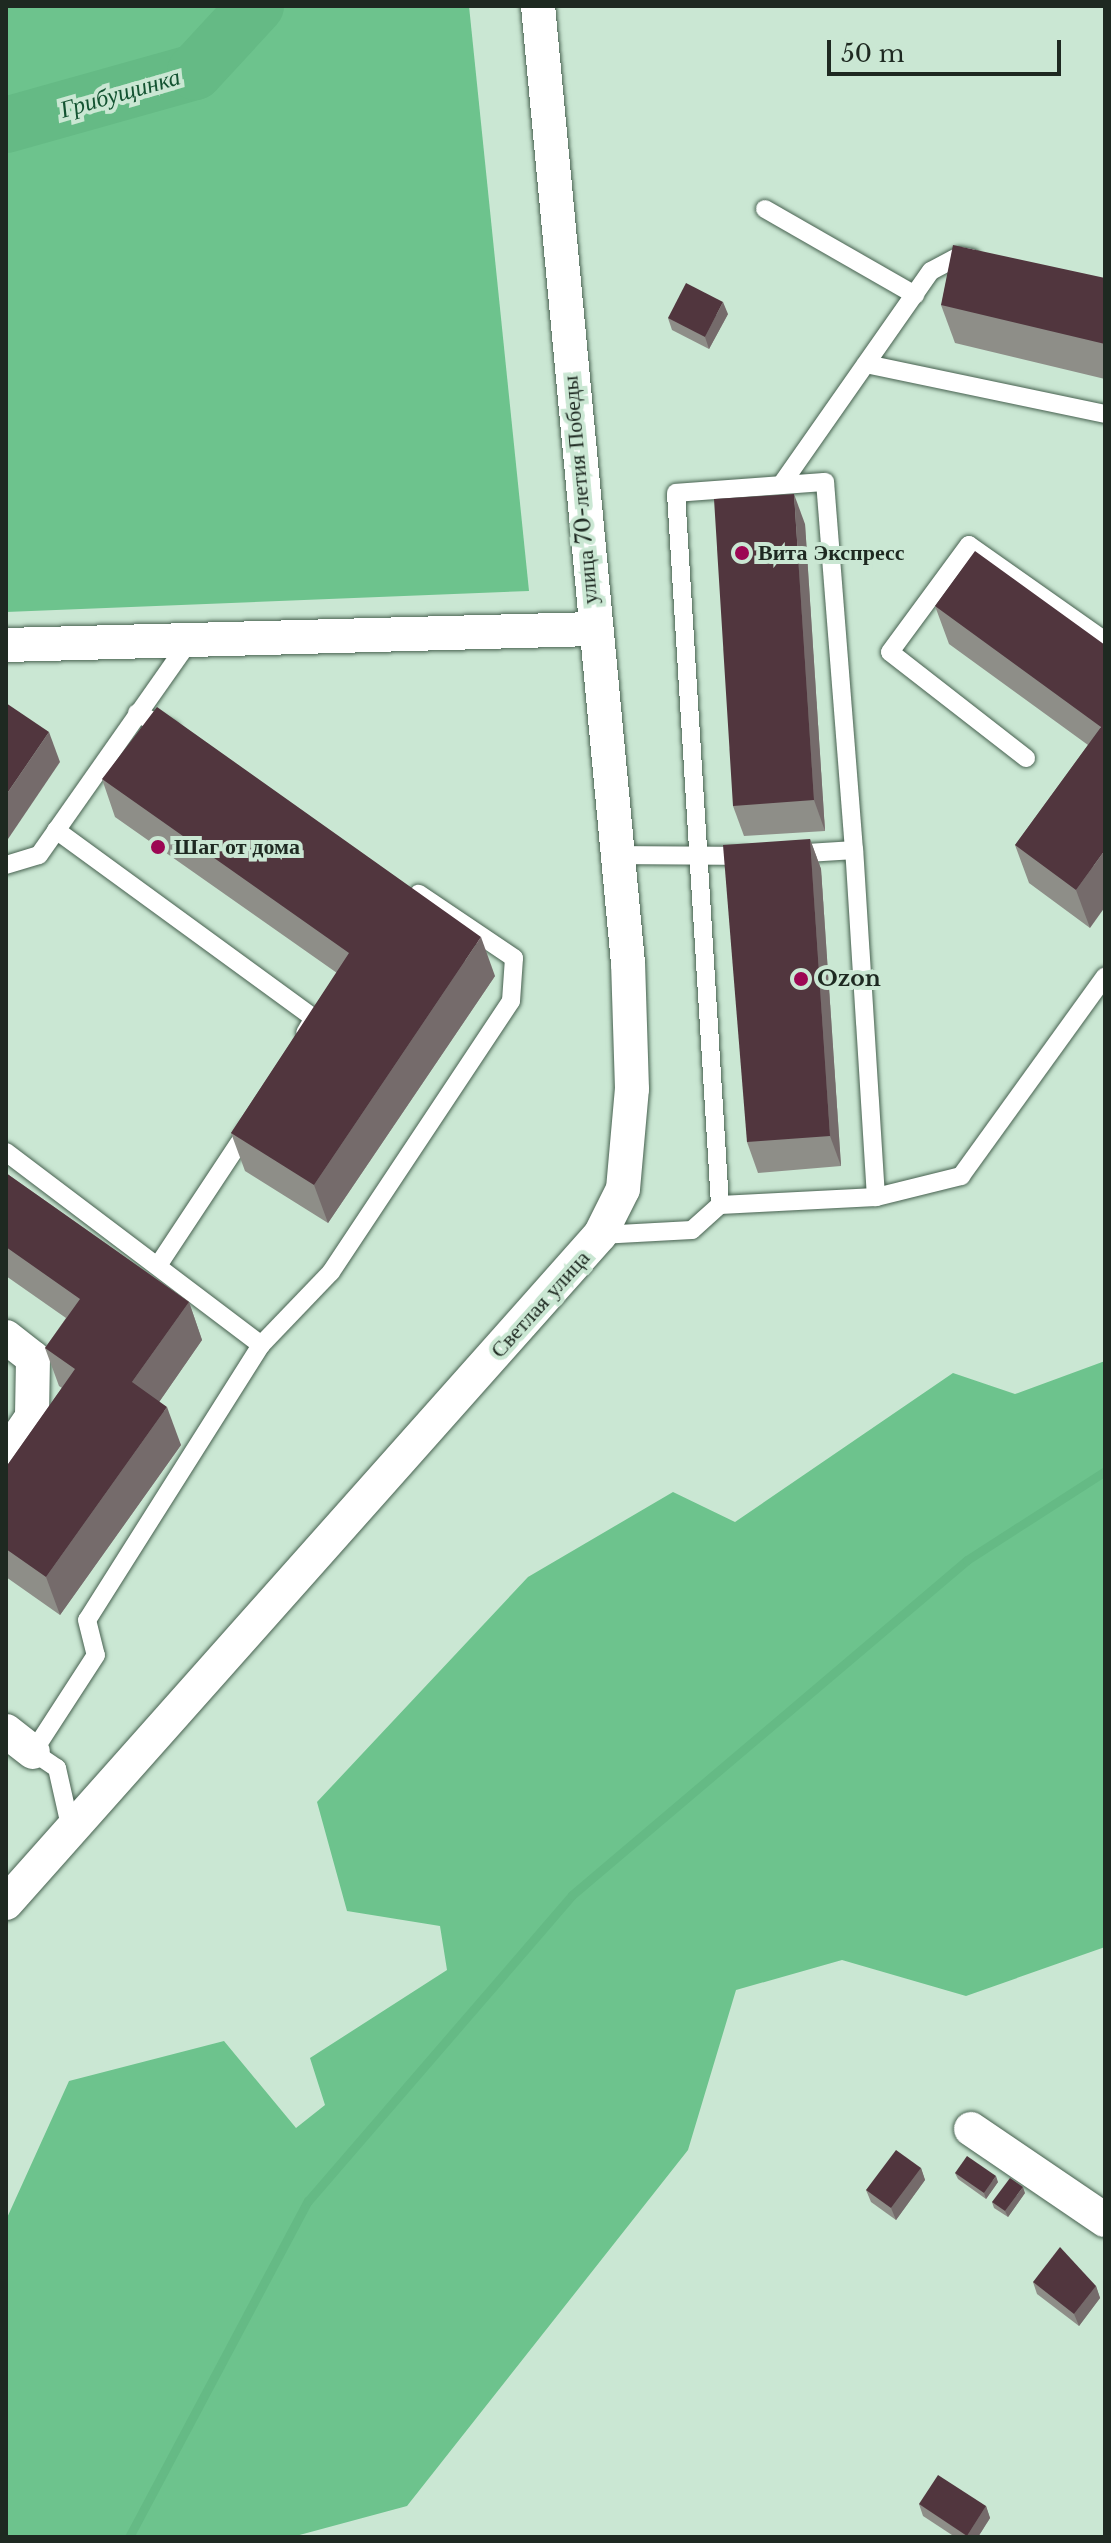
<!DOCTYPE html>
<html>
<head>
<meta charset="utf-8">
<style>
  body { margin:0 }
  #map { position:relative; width:1111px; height:2543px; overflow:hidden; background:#cae7d3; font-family:"Libre Baskerville",serif }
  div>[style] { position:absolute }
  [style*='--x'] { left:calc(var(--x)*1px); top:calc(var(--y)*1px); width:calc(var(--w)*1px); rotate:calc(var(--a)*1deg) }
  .forest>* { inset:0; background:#6dc38d }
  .stream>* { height:9px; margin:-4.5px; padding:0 4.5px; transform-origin:4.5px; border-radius:4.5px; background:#65ba85 }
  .river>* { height:56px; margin:-28px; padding:0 28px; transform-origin:28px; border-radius:28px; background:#65ba85 }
  .roads { filter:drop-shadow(0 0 2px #476150) drop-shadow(0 0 2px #476150) }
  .service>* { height:18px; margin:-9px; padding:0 9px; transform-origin:9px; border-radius:9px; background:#fff }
  .minor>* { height:34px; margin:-17px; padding:0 17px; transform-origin:17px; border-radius:17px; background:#fff }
  .wall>* { inset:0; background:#8e8e88 }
  .shaded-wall>* { inset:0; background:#756b6b }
  .building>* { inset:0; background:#51363e }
  .dots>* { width:22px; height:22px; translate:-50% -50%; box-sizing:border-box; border:4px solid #cae7d3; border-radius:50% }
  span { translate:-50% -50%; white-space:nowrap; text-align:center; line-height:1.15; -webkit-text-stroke:8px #cae7d3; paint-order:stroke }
  .street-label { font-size:22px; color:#1e2921 }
  .poi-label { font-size:22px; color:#1e2921; font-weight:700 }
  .left { translate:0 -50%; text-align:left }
  .water-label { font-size:24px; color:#135331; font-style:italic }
  .frame { position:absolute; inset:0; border:8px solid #1e2921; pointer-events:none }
  .scale { position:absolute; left:827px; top:40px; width:234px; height:36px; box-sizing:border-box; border:4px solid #1e2921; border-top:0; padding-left:10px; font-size:24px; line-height:28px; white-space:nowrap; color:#1e2921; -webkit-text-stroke:6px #cae7d3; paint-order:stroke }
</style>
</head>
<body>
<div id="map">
  <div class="forest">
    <div style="clip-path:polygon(6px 6px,469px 6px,529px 591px,6px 612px)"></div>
    <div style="clip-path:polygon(1105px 1361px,1105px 1947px,966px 1996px,842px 1960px,736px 1990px,688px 2150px,407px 2506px,292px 2537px,6px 2537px,6px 2220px,69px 2081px,224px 2041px,296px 2128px,325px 2105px,310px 2058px,447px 1970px,440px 1926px,347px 1911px,317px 1802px,528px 1577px,673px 1492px,735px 1522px,953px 1373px,1015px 1394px)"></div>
  </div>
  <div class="stream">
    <div style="--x:129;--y:2537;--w:381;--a:-62"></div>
    <div style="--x:308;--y:2201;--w:404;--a:-49.2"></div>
    <div style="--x:572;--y:1895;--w:518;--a:-40.3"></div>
    <div style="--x:967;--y:1560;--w:164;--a:-32.8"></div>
  </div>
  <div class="river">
    <div style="--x:6;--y:125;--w:196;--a:-15.7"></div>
    <div style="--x:195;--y:72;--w:90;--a:-47.3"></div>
  </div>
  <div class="roads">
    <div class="service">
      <div style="--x:765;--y:209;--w:173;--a:29.8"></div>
      <div style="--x:866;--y:364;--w:244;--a:11.8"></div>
      <div style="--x:781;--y:485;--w:261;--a:-55"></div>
      <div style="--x:931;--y:271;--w:32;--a:-28"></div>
      <div style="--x:959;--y:256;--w:13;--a:9"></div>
      <div style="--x:137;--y:713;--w:38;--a:27"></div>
      <div style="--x:1026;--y:758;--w:172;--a:-142.1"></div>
      <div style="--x:890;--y:652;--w:133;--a:-53.6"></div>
      <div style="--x:969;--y:545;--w:166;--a:35.2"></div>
      <div style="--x:56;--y:830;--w:319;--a:36.1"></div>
      <div style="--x:314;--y:1018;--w:17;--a:121"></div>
      <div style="--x:792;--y:854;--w:62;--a:-3.7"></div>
      <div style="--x:854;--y:850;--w:369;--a:-94.5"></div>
      <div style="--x:825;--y:482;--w:149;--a:175.8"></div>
      <div style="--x:676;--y:493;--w:713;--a:86.46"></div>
      <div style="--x:720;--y:1205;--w:156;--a:-2.9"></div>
      <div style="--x:876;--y:1197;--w:348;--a:-93.6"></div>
      <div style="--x:618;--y:855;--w:129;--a:0.4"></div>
      <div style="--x:6;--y:865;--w:34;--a:-17"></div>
      <div style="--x:39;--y:855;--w:259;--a:-54.9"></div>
      <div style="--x:6;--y:1152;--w:320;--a:37.1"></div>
      <div style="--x:261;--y:1345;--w:325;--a:122.3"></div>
      <div style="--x:87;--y:1620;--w:36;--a:76"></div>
      <div style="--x:96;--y:1655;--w:116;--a:123"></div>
      <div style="--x:33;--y:1752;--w:29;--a:34"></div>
      <div style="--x:57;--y:1768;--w:64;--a:77.3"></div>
      <div style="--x:876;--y:1197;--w:88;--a:-13.9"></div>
      <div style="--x:961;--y:1176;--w:246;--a:-54.2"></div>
      <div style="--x:600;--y:1235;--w:92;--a:-3.1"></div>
      <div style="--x:692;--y:1230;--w:38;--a:-42"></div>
      <div style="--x:159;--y:1264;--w:163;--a:-56.5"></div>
      <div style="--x:261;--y:1345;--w:101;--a:-46.2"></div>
      <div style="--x:331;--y:1272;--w:325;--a:-56.4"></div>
      <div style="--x:511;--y:1001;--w:43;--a:-86"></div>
      <div style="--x:514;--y:958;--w:115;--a:-146"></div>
    </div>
    <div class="minor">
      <div style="--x:6;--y:645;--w:587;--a:-1.56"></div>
      <div style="--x:6;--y:1337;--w:34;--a:38"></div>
      <div style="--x:33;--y:1358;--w:59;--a:91"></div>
      <div style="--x:32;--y:1417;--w:46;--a:124.4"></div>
      <div style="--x:6;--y:1731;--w:34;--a:38"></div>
      <div style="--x:6;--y:1903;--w:894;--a:-48.36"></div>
      <div style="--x:600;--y:1235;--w:51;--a:-63.4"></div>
      <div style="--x:623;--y:1189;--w:100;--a:-84.9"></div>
      <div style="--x:632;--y:1089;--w:126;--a:-91.8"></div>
      <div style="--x:628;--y:963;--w:961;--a:-95.37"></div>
      <div style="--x:971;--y:2129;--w:162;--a:34.2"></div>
    </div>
  </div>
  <div class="wall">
    <div style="clip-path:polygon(1105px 278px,1105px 379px,955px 343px,941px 305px)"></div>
    <div style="clip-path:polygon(728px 314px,709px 349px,672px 330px,668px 318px)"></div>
    <div style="clip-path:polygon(805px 524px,825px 831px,744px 836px,733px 806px)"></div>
    <div style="clip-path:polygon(935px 606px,1105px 645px,1090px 928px,1029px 883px,1015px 845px,1088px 745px,949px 644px)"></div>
    <div style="clip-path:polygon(102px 779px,495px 976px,328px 1223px,245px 1171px,231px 1133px,337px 973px,115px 817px)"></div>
    <div style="clip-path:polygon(810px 839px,821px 869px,841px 1166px,758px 1173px,747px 1142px)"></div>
    <div style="clip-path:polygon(6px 1173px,189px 1302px,202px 1340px,159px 1402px,181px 1445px,60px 1615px,6px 1577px,6px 1467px,62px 1388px,59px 1386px,45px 1348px,66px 1318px,6px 1276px)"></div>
    <div style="clip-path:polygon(921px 2168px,925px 2180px,896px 2220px,871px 2202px,866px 2190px)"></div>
    <div style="clip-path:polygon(955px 2173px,998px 2182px,986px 2199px,958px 2179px)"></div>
    <div style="clip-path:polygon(1025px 2193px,1008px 2217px,994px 2208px,992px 2202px)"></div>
    <div style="clip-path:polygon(1033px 2282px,1096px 2286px,1100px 2298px,1079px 2326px,1037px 2294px)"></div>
    <div style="clip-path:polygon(919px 2504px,986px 2506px,990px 2518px,978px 2537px,955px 2537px,923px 2516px)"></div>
  </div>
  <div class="shaded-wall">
    <div style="clip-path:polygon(723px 302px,728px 314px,709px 349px,705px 337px)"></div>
    <div style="clip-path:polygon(794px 494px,805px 524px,825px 831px,814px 800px)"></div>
    <div style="clip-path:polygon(49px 732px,60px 762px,6px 842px,6px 795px)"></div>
    <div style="clip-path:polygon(810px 839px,821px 869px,841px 1166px,830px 1136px)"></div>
    <div style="clip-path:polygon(1105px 850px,1105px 907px,1090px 928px,1076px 890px)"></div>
    <div style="clip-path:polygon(481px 937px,495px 976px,328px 1223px,314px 1185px)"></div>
    <div style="clip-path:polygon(189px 1302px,202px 1340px,146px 1421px,132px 1382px)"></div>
    <div style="clip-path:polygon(167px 1407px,181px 1445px,60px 1615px,46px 1577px)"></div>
    <div style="clip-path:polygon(921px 2168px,925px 2180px,896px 2220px,891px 2208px)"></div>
    <div style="clip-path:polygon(996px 2176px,998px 2182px,986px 2199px,984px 2193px)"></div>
    <div style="clip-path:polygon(1023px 2187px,1025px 2193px,1008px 2217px,1005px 2211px)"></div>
    <div style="clip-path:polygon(1096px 2286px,1100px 2298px,1079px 2326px,1074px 2314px)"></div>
    <div style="clip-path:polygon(986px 2506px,990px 2518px,978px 2537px,967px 2537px,967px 2536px)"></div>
  </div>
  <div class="building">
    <div style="clip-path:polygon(953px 245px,1105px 278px,1105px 344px,941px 305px)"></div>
    <div style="clip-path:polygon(686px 283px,723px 302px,705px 337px,668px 318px)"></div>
    <div style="clip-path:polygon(794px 494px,814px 800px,733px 806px,714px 499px)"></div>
    <div style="clip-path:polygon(975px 551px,1105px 645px,1105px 850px,1076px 890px,1015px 845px,1101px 727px,935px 606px)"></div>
    <div style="clip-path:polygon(6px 703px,49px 732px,6px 795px)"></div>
    <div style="clip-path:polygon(157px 707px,481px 937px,314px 1185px,231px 1133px,349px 953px,102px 779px)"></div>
    <div style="clip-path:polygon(810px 839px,830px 1136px,747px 1142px,723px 845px)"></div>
    <div style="clip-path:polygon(6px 1173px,189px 1302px,132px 1382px,167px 1407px,46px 1577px,6px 1549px,6px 1467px,75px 1369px,45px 1348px,80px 1299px,6px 1247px)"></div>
    <div style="clip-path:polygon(896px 2150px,921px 2168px,891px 2208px,866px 2190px)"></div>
    <div style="clip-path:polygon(967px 2156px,996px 2176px,984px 2193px,955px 2173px)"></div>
    <div style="clip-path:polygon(1010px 2178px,1023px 2187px,1005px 2211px,992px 2202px)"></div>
    <div style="clip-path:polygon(1060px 2247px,1096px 2286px,1074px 2314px,1033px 2282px)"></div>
    <div style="clip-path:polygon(938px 2475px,986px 2506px,967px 2536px,919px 2504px)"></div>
  </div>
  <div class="dots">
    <div style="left:742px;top:553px;background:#9c0753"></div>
    <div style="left:158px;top:847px;background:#9c0753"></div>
    <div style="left:801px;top:979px;background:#9c0753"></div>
  </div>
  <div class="street-label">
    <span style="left:580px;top:490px;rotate:-95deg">улица 70-летия Победы</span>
    <span style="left:540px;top:1304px;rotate:-48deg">Светлая улица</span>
  </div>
  <div class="poi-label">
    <span class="left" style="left:758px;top:553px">Вита Экспресс</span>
    <span class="left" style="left:174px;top:847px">Шаг от дома</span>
    <span class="left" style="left:817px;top:979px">Ozon</span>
  </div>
  <div class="water-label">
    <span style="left:120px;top:93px;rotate:-16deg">Грибущинка</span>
  </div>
  <div class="frame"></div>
  <div class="scale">50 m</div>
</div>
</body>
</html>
